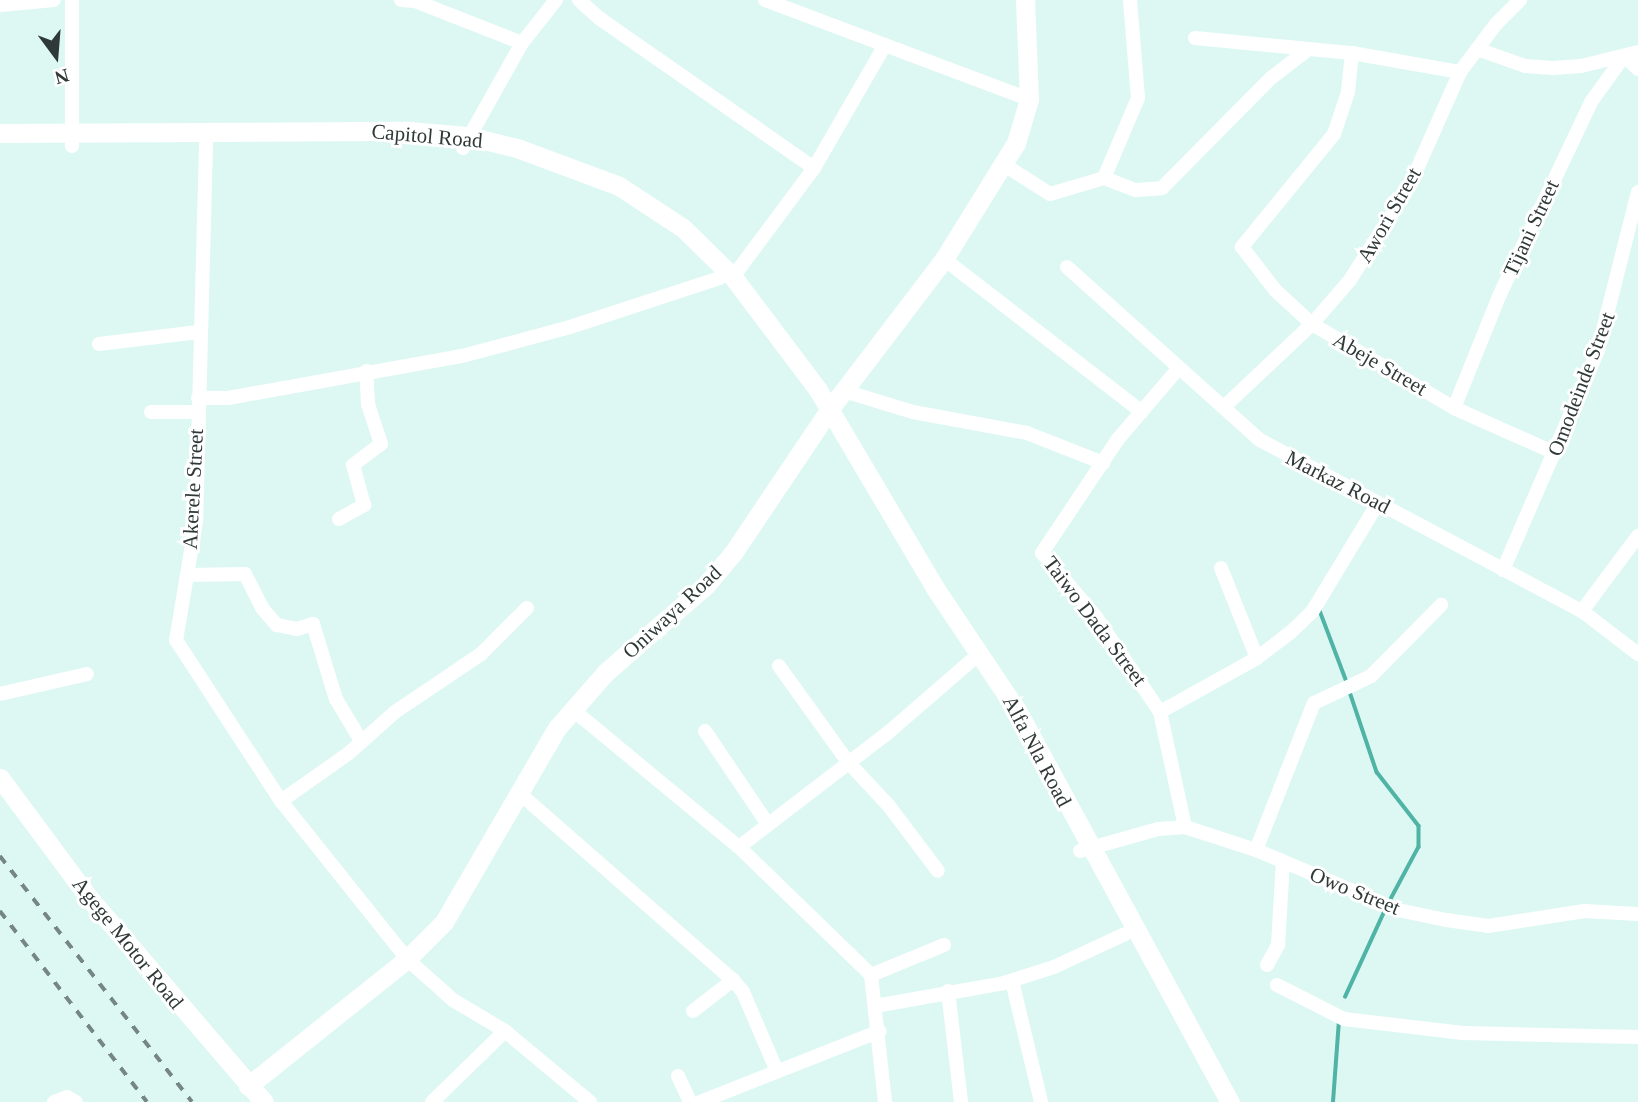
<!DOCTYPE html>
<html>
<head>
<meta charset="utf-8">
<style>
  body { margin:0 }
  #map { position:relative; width:1638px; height:1102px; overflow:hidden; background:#ddf8f3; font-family:Georgia,serif }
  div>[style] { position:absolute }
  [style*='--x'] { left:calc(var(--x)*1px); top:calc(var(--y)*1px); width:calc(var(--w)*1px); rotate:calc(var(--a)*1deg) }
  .stream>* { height:3.5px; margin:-1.75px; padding:0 1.75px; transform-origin:1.75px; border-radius:1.75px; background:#4fb3a6 }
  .minor>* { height:14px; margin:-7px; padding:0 7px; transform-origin:7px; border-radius:7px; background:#fff }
  .major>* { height:19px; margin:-9.5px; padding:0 9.5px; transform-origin:9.5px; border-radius:9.5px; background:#fff }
  .rail>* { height:3.5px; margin-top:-1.75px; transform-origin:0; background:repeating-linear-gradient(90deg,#758683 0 9px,transparent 0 18px) }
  span { translate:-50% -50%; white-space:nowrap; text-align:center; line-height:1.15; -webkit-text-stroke:6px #fff; paint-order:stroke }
  .street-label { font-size:21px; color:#2f3a38 }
  .north { position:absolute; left:21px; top:21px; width:70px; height:70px; -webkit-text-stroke:5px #fff; paint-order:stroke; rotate:164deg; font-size:19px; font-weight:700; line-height:28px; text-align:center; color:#2f3a38 }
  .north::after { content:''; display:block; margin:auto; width:24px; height:32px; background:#2f3a38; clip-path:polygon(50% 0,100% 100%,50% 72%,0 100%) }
</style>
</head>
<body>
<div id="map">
  <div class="stream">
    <div style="--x:1319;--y:608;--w:79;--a:69.3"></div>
    <div style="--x:1349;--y:689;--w:88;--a:71.4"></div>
    <div style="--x:1377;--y:772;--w:68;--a:52.1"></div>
    <div style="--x:1419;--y:826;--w:21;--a:90"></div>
    <div style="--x:1419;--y:847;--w:64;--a:118.2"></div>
    <div style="--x:1345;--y:997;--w:96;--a:-65.3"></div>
    <div style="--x:1333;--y:1102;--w:82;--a:-85.8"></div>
  </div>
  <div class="minor">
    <div style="--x:72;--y:0;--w:146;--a:90"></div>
    <div style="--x:401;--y:0;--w:14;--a:4"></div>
    <div style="--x:415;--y:1;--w:115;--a:21.4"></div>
    <div style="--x:579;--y:0;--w:27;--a:42"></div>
    <div style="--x:599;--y:18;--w:262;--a:34.9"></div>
    <div style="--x:765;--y:0;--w:282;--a:20.6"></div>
    <div style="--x:0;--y:5;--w:54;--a:-5.3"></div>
    <div style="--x:1195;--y:38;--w:158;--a:5.5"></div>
    <div style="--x:1352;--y:53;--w:110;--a:10"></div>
    <div style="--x:1477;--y:49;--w:51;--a:19.5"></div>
    <div style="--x:1525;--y:66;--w:28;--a:4"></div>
    <div style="--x:1553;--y:68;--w:28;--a:-4"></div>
    <div style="--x:1581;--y:66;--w:59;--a:-13.8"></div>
    <div style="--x:1352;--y:53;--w:39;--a:96"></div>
    <div style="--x:1348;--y:92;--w:44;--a:108.4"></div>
    <div style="--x:1334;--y:134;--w:146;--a:129.2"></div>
    <div style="--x:1242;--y:247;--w:54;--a:52.5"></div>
    <div style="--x:1275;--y:290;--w:50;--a:42.6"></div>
    <div style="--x:1312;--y:324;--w:165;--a:30.6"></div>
    <div style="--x:1454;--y:408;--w:111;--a:24"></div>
    <div style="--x:1624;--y:56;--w:19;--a:43"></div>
    <div style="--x:206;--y:144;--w:377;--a:91.5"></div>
    <div style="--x:196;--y:521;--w:121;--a:99.5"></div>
    <div style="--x:176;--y:640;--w:192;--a:56.9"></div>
    <div style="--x:281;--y:801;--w:202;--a:51.4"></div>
    <div style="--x:407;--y:959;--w:62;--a:41.7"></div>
    <div style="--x:453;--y:1000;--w:61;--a:30.8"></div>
    <div style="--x:505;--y:1031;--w:111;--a:39.9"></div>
    <div style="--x:463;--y:148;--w:120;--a:-60.7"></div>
    <div style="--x:522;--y:43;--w:55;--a:-51.7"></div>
    <div style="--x:1006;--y:166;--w:52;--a:32.5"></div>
    <div style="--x:1050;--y:194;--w:56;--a:-16.5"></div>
    <div style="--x:1104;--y:178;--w:34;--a:21"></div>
    <div style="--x:1136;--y:190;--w:26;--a:-4"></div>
    <div style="--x:1162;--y:188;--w:155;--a:-45.3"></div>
    <div style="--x:1271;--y:78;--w:44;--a:-37.6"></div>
    <div style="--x:1104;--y:178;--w:87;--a:-67"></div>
    <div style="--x:1138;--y:98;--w:98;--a:-94.7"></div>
    <div style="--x:944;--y:259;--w:250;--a:37.7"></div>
    <div style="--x:1067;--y:267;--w:259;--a:41.9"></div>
    <div style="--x:1260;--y:440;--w:365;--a:28"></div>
    <div style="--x:1582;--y:611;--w:71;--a:37.5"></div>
    <div style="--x:733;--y:277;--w:136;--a:-53.4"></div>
    <div style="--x:814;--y:168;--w:142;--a:-60"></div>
    <div style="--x:99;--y:344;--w:100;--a:-6.9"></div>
    <div style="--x:1178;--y:369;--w:92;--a:130.6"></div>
    <div style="--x:1118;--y:439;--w:137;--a:123.7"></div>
    <div style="--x:1042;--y:553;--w:84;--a:49.8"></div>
    <div style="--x:1096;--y:617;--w:115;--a:56"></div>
    <div style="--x:1160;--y:712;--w:118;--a:77.7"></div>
    <div style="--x:844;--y:391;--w:72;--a:16.9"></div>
    <div style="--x:913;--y:412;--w:116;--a:10.4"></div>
    <div style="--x:1027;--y:433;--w:82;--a:21.5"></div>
    <div style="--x:198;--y:398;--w:30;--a:0"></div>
    <div style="--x:228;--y:398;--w:238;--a:-10.2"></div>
    <div style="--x:462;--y:356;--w:112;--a:-15"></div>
    <div style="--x:570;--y:327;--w:158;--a:-18.1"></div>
    <div style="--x:1225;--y:406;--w:120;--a:-43.3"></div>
    <div style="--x:1312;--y:324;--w:58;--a:-49.2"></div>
    <div style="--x:1350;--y:280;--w:112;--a:-57.7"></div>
    <div style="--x:1410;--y:185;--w:124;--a:-66.1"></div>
    <div style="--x:1460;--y:72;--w:60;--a:-53.1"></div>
    <div style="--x:1496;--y:24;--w:34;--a:-45"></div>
    <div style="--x:1454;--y:408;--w:123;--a:-68"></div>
    <div style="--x:1500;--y:294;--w:212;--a:-64.6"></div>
    <div style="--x:1591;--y:102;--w:57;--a:-54.3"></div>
    <div style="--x:151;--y:412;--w:46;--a:0"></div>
    <div style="--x:339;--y:519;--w:29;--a:-29"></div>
    <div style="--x:364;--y:505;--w:41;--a:-105.4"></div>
    <div style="--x:353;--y:465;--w:35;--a:-37"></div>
    <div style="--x:381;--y:444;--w:42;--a:-108"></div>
    <div style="--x:368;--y:404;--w:33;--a:-93"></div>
    <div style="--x:1221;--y:568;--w:97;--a:68.2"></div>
    <div style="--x:1503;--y:570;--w:240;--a:-66.6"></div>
    <div style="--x:1598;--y:350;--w:163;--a:-75.8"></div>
    <div style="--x:187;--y:575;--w:58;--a:-1"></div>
    <div style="--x:245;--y:574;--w:38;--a:63"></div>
    <div style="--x:262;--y:608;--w:23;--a:49"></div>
    <div style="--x:277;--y:625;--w:20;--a:11"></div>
    <div style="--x:297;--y:629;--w:17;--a:-17"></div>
    <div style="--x:313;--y:624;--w:78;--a:73"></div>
    <div style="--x:336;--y:699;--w:47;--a:59"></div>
    <div style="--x:1582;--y:611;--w:94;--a:-53.3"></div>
    <div style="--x:779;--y:666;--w:118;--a:54.3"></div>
    <div style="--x:848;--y:762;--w:60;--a:47"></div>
    <div style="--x:889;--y:806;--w:81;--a:53"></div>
    <div style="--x:0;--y:694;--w:89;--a:-12.9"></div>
    <div style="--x:572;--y:709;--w:217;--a:39.6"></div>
    <div style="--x:739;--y:847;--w:184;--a:44.1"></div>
    <div style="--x:871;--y:975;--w:128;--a:83.7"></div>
    <div style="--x:1160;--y:712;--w:111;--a:-29.1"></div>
    <div style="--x:1257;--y:658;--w:43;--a:-37.4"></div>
    <div style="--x:1291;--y:632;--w:29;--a:-44"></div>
    <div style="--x:1312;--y:612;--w:127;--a:-58.8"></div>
    <div style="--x:705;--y:731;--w:111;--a:56"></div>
    <div style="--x:518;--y:792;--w:286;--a:41.2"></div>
    <div style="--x:733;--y:980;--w:16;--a:50"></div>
    <div style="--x:743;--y:992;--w:84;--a:66.8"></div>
    <div style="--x:281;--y:801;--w:83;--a:-35.2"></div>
    <div style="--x:349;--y:753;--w:62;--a:-41.7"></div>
    <div style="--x:395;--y:712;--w:104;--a:-34"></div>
    <div style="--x:481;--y:654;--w:65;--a:-45"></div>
    <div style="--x:739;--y:847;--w:190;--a:-37.5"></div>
    <div style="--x:890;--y:731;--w:119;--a:-40.9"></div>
    <div style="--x:1256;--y:850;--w:158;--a:-68.5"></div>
    <div style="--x:1314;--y:703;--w:63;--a:-25.3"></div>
    <div style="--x:1371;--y:676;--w:100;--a:-45.4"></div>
    <div style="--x:1080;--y:851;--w:81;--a:-15.8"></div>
    <div style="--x:1158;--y:829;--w:27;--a:-4"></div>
    <div style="--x:1185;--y:827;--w:75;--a:17.9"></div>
    <div style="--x:1256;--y:850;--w:154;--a:22.9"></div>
    <div style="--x:1398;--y:910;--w:49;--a:11.8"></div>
    <div style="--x:1446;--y:920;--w:42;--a:8.1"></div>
    <div style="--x:1488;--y:926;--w:98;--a:-8.8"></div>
    <div style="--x:1585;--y:911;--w:53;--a:3.2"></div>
    <div style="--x:1267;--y:965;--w:23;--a:-61"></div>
    <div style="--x:1278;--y:945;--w:84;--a:-86.6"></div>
    <div style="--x:871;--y:975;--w:79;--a:-22.3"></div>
    <div style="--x:1012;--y:981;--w:124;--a:76.5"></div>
    <div style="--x:1277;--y:985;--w:75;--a:26.9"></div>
    <div style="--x:1344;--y:1019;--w:120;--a:6.7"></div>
    <div style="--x:1463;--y:1033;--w:175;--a:1.3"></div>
    <div style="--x:948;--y:991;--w:112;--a:83.3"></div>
    <div style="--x:875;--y:1006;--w:131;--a:-10.1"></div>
    <div style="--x:1004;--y:983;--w:52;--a:-17.7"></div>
    <div style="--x:1054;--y:967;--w:78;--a:-24.9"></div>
    <div style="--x:693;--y:1011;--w:51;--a:-37.8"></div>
    <div style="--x:678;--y:1076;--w:29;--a:65"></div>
    <div style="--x:54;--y:1102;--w:14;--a:-21"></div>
    <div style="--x:67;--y:1097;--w:10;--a:29"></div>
    <div style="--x:432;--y:1102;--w:102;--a:-44.2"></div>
    <div style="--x:700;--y:1102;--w:193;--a:-21.5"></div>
  </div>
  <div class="major">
    <div style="--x:0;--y:133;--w:409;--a:-0.3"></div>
    <div style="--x:409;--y:131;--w:58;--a:4.9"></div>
    <div style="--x:467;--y:136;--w:51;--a:13.5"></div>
    <div style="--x:517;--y:148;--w:109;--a:20.4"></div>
    <div style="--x:619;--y:186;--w:77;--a:33.3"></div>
    <div style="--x:683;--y:228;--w:70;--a:44.4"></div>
    <div style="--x:733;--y:277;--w:141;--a:53"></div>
    <div style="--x:818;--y:390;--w:230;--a:59.4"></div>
    <div style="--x:935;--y:588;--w:149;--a:56.2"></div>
    <div style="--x:1018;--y:712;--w:444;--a:61.5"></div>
    <div style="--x:0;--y:778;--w:149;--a:53.4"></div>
    <div style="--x:89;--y:898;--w:269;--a:49.4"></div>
    <div style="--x:248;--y:1086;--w:203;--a:-38.6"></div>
    <div style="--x:407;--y:959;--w:52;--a:-45"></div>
    <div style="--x:444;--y:922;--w:225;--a:-59.8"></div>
    <div style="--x:557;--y:728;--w:74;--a:-48.8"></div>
    <div style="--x:606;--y:672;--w:131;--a:-41"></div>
    <div style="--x:705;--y:586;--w:43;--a:-49.7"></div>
    <div style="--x:733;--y:553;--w:172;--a:-56.1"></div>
    <div style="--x:829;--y:410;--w:190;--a:-52.7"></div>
    <div style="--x:944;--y:259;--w:137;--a:-58.2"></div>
    <div style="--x:1016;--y:143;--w:46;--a:-73.5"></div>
    <div style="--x:1029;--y:99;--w:99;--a:-92.3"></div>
  </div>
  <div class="rail">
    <div style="--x:0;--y:856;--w:312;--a:52"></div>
    <div style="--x:0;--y:911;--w:241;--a:52.4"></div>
  </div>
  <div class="street-label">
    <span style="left:427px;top:136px;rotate:5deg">Capitol Road</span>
    <span style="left:1389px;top:215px;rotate:-60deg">Awori Street</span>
    <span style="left:1531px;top:228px;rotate:-65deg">Tijani Street</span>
    <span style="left:1380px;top:364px;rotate:30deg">Abeje Street</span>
    <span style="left:1581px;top:384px;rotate:-69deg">Omodeinde Street</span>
    <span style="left:1338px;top:482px;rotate:27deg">Markaz Road</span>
    <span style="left:193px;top:489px;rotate:-87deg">Akerele Street</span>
    <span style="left:672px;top:612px;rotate:-43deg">Oniwaya Road</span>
    <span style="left:1095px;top:621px;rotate:53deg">Taiwo Dada Street</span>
    <span style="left:1037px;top:751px;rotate:62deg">Alfa Nla Road</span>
    <span style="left:1355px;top:891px;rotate:22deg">Owo Street</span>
    <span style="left:128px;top:943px;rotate:51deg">Agege Motor Road</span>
  </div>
  <div class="north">N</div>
</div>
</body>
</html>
